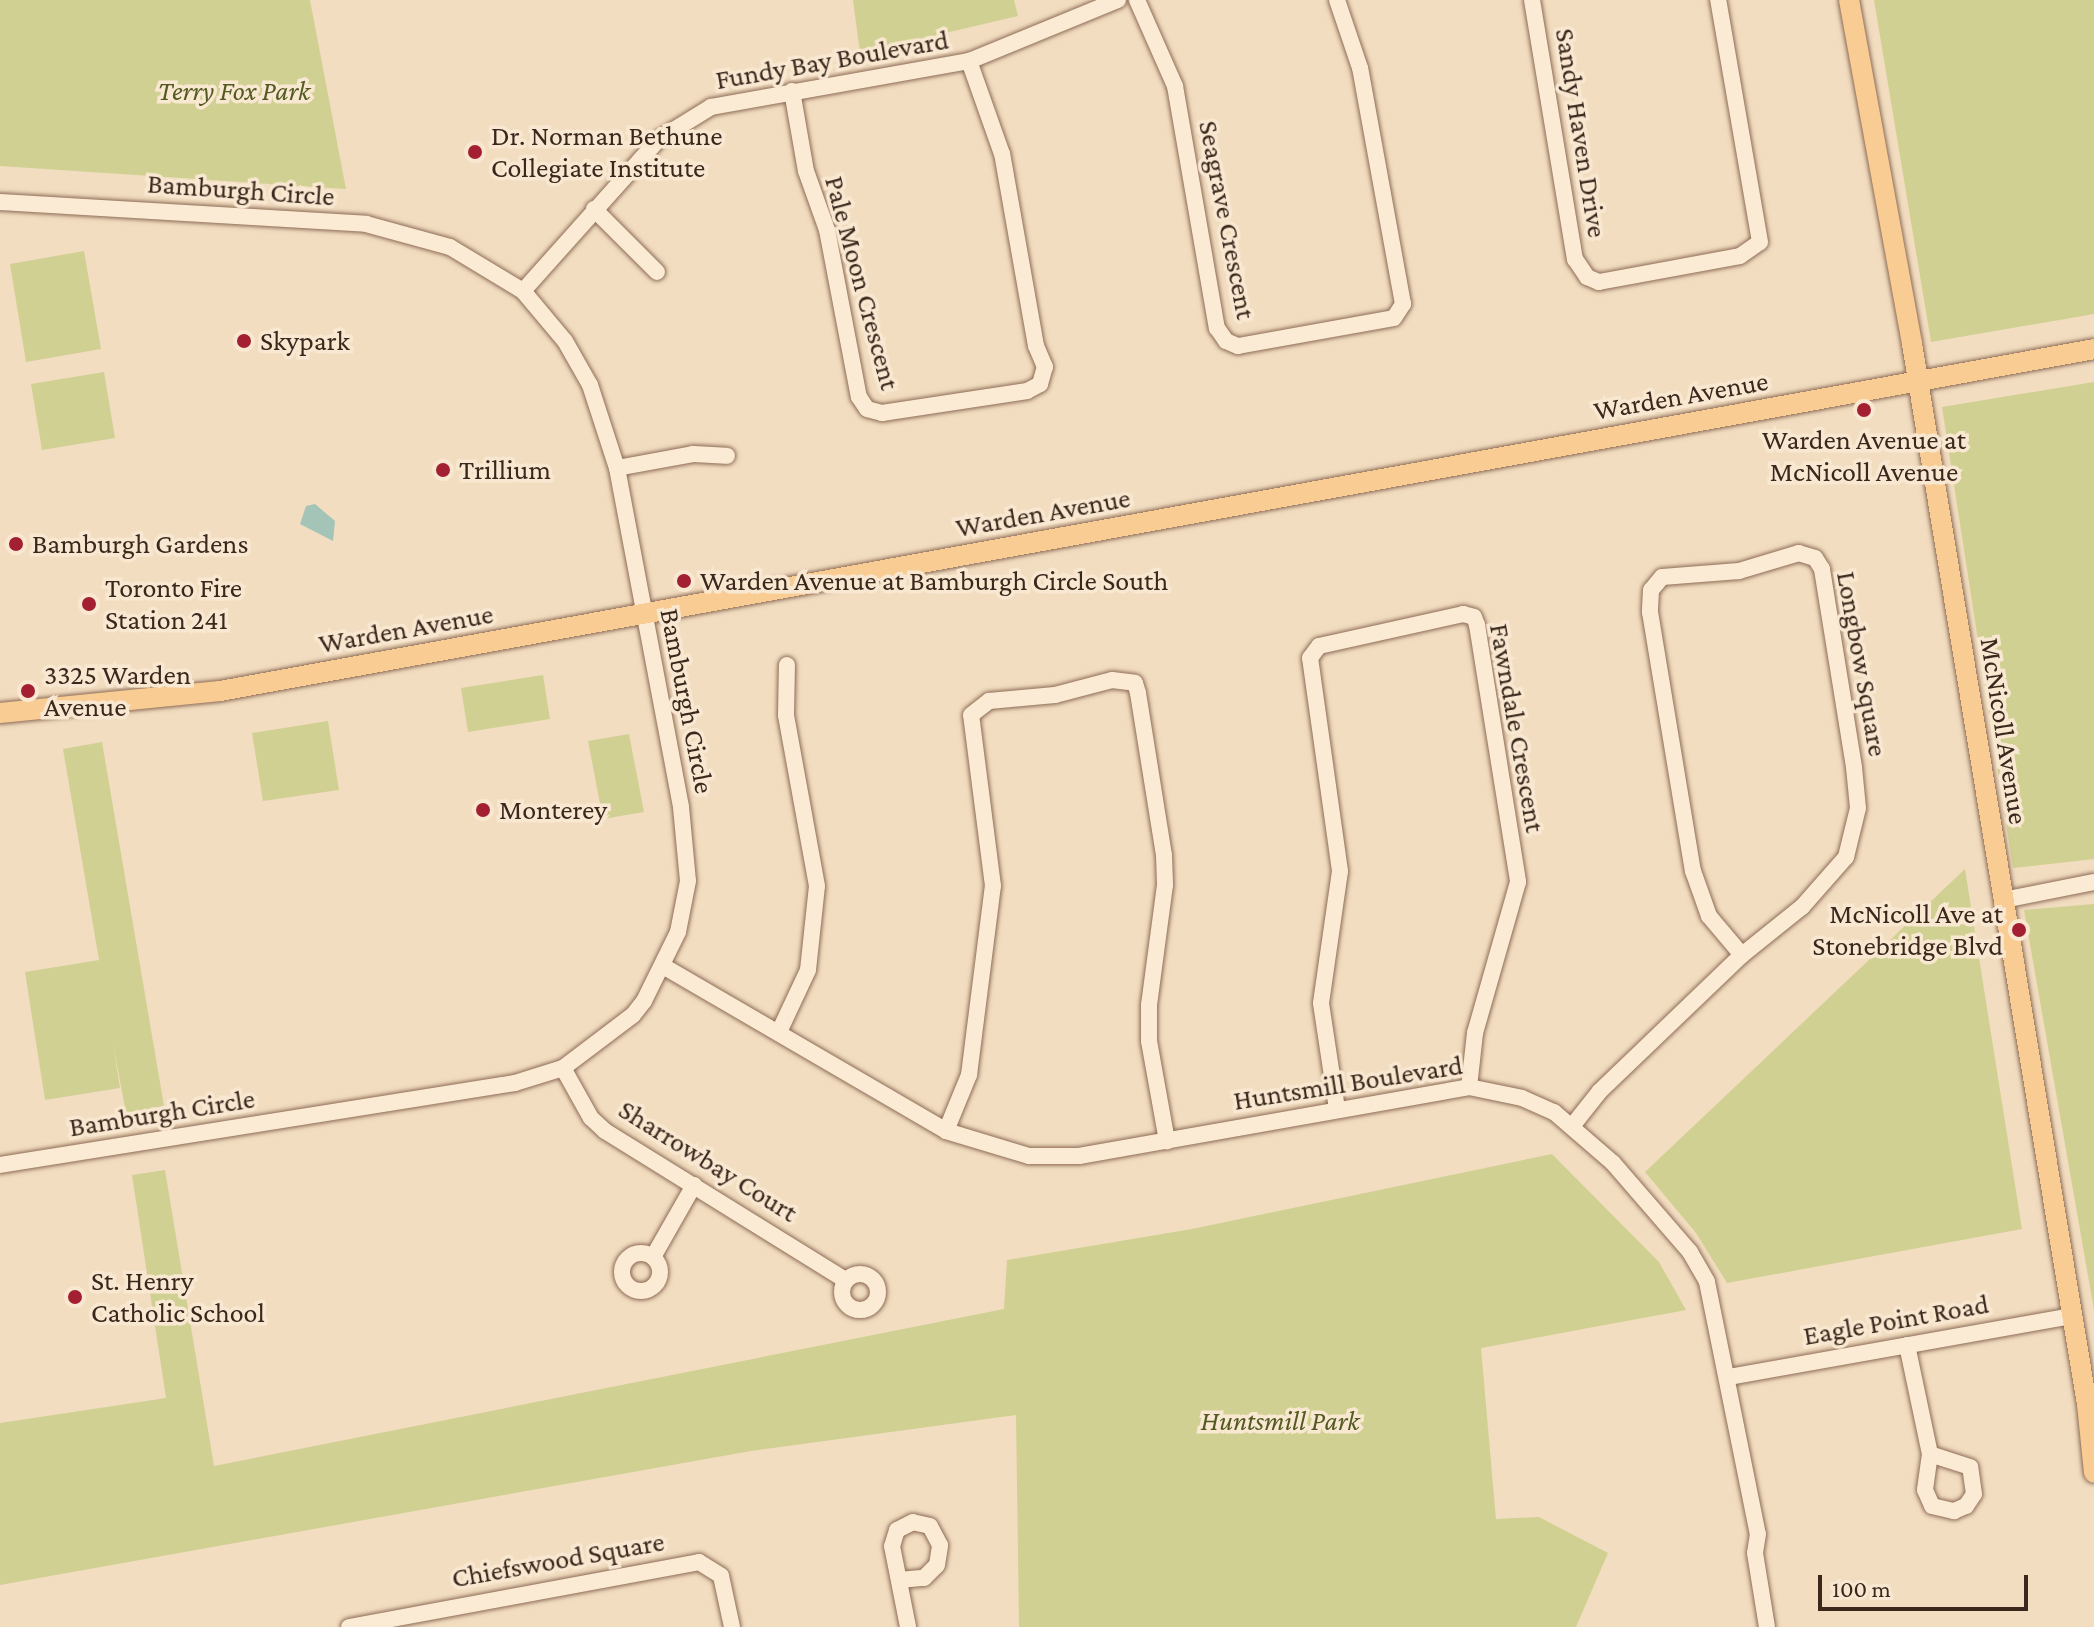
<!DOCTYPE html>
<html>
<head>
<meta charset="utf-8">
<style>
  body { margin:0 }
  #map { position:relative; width:2094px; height:1627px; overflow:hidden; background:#f2ddc0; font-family:"Crimson Pro",serif }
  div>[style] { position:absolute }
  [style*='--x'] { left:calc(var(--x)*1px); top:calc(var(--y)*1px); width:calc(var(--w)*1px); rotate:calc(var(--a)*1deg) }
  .green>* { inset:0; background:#d1d093 }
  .water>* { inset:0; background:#a3c4b6 }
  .roads { filter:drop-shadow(0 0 2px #8d6c56) drop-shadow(0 0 2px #8d6c56) }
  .minor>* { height:16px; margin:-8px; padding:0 8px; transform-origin:8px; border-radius:8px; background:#fcebd4 }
  .minor>.ring { margin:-8px; padding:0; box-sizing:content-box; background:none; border:16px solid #fcebd4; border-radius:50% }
  .major>* { height:20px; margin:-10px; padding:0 10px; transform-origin:10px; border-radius:10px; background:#f9cc94 }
  .dots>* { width:22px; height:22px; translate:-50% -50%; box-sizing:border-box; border:4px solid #f9e8d1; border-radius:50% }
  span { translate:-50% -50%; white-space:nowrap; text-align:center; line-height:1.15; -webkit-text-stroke:7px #f9e8d1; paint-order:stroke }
  .street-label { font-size:28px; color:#3b271c }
  .park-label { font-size:28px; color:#535a21; font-style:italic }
  .poi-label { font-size:28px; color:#3b271c }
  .left { translate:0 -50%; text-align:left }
  .right { translate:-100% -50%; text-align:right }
  .scale { position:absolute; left:1818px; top:1575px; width:210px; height:36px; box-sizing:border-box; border:4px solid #3b271c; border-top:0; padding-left:10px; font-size:24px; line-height:28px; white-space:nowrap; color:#3b271c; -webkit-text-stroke:6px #f9e8d1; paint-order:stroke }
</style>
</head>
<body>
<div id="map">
  <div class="green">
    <div style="clip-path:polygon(0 0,310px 0,346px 189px,0 166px)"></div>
    <div style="clip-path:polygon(853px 0,1014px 0,1018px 16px,860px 53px)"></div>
    <div style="clip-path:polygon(1874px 0,2094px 0,2094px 314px,1931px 342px)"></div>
    <div style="clip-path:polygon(84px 251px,101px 349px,26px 362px,10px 264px)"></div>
    <div style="clip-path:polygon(104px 372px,115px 438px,42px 450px,31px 384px)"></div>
    <div style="clip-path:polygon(2094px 382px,2094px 859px,2013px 868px,1942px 407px)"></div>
    <div style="clip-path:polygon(543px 675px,550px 719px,468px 732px,461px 688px)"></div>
    <div style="clip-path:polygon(328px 721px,339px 790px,263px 801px,252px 733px)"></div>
    <div style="clip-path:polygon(629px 734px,644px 812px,603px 819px,588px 741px)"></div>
    <div style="clip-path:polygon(102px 742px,164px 1106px,126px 1113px,113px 1044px,120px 1088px,45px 1100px,25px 972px,99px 960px,63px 749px)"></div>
    <div style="clip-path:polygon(1965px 869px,2022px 1229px,1727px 1283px,1696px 1233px,1645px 1172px)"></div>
    <div style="clip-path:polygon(2094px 904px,2094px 1310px,2024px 910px)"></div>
    <div style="clip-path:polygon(1552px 1154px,1659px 1262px,1686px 1310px,1481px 1348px,1496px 1519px,1539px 1517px,1608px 1553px,1576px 1627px,1019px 1627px,1016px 1415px,751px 1451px,0 1585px,0 1423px,166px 1398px,132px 1175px,165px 1170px,214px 1466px,1004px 1309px,1007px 1260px,1192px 1229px)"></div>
  </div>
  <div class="water">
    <div style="clip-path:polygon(315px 504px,335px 521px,333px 541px,300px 524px,306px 506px)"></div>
  </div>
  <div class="roads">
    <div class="minor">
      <div style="--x:1137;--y:0;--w:94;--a:66.2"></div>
      <div style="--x:1175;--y:86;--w:246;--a:80.2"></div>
      <div style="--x:1217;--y:328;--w:16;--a:55"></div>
      <div style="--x:1226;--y:341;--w:13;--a:23"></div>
      <div style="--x:1238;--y:346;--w:158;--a:-10.2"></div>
      <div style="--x:1394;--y:318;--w:17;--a:-57"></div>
      <div style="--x:1403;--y:304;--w:240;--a:-100.3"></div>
      <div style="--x:1360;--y:68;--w:72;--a:-108.7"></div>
      <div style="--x:1532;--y:0;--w:263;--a:80.6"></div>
      <div style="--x:1575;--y:259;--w:22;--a:56"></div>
      <div style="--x:1587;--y:277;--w:13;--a:23"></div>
      <div style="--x:1599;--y:282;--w:143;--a:-10.4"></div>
      <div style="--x:1740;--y:256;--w:24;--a:-35"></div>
      <div style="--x:1760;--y:242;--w:246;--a:-99.8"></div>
      <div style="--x:792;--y:91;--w:81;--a:80.1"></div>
      <div style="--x:806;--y:171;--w:63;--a:70.4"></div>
      <div style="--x:827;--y:230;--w:170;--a:79.2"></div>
      <div style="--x:859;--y:397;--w:14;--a:56"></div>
      <div style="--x:867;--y:409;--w:16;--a:15"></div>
      <div style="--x:882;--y:413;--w:147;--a:-8.6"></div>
      <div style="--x:1027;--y:391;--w:15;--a:-28"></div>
      <div style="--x:1040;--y:384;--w:18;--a:-74"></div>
      <div style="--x:1045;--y:367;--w:23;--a:-113"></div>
      <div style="--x:1036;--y:346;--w:195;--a:-100"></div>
      <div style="--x:1002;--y:154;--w:99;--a:-109.5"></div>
      <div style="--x:0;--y:202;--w:367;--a:3.4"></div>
      <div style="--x:366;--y:224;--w:87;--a:15.3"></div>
      <div style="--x:450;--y:247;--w:85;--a:31.1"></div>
      <div style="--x:523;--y:291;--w:65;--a:50"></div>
      <div style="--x:565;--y:341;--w:51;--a:60.4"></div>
      <div style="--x:590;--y:385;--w:87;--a:72"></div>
      <div style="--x:617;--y:468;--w:345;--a:79.3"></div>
      <div style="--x:681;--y:807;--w:74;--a:84.6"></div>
      <div style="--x:688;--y:881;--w:52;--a:101.1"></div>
      <div style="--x:678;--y:932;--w:77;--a:116.2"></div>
      <div style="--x:644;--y:1001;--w:18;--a:128"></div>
      <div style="--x:633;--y:1015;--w:88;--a:142.9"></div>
      <div style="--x:563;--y:1068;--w:50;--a:162.6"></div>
      <div style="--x:515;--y:1083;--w:521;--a:170.95"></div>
      <div style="--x:594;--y:209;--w:89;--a:45"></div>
      <div style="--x:523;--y:291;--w:204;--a:-48.2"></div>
      <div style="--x:659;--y:139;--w:61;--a:-31.6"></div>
      <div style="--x:711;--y:107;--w:262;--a:-10.1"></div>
      <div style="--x:969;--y:61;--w:161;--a:-22.3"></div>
      <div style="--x:617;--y:468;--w:77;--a:-10.4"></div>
      <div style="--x:693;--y:454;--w:34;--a:3"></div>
      <div style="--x:2003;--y:900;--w:93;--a:-11.2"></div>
      <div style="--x:663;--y:966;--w:328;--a:30.2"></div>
      <div style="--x:946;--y:1131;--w:87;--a:16.8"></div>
      <div style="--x:1029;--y:1156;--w:50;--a:0"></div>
      <div style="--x:1079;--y:1156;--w:396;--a:-10"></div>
      <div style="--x:1469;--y:1087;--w:54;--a:11.7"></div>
      <div style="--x:1522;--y:1098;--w:35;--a:24"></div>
      <div style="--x:1554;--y:1112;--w:78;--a:40.8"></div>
      <div style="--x:1613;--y:1163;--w:118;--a:49.1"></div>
      <div style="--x:1690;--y:1252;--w:34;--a:60"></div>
      <div style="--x:1707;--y:1282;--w:257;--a:78.6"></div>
      <div style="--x:1758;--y:1534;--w:19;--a:99"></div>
      <div style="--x:1755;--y:1553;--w:75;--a:80.8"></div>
      <div style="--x:779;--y:1032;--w:68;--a:-64.9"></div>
      <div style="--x:808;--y:970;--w:84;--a:-83.9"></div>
      <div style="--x:817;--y:886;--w:174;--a:-100.3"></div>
      <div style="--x:786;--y:715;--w:50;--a:-88.9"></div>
      <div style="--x:563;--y:1068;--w:57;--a:60.8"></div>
      <div style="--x:591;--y:1118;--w:19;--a:43"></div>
      <div style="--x:605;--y:1131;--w:282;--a:31.8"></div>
      <div style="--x:1337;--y:1109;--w:107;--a:-98.6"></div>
      <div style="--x:1321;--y:1003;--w:133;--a:-81.8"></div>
      <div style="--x:1340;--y:871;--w:215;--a:-98"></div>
      <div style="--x:1310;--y:658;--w:15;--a:-53"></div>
      <div style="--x:1319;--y:646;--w:148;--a:-12.5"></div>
      <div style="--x:1463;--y:614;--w:11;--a:15"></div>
      <div style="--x:1474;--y:617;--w:9;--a:69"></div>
      <div style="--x:1477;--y:625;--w:260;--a:80.9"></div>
      <div style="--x:1518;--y:882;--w:157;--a:105.9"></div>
      <div style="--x:1475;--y:1033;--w:54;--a:96.3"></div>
      <div style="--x:1573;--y:1125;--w:43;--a:-51.5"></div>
      <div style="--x:1600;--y:1091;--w:197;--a:-43.8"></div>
      <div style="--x:1742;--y:955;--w:77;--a:-38.7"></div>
      <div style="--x:1802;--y:907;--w:67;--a:-48.7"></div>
      <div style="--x:1846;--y:857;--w:50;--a:-76.2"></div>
      <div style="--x:1858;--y:808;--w:41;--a:-95.6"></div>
      <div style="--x:1854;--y:767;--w:201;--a:-99.2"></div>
      <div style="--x:1822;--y:569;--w:13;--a:-122"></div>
      <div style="--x:1815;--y:558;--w:17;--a:-163"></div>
      <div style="--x:1799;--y:553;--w:63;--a:163.3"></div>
      <div style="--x:1739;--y:571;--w:77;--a:175.5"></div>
      <div style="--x:1662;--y:577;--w:17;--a:130"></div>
      <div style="--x:1651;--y:590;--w:22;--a:93"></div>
      <div style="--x:1650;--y:612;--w:263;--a:80.6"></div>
      <div style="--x:1693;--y:871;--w:48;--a:70.4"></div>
      <div style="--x:1709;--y:916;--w:51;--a:49.8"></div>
      <div style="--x:946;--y:1131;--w:61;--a:-67.7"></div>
      <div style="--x:969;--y:1075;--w:191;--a:-82.8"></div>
      <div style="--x:993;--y:886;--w:172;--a:-97.3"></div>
      <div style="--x:971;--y:715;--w:23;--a:-38"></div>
      <div style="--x:989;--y:701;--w:66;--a:-5.2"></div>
      <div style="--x:1055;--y:695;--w:59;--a:-14.7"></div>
      <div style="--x:1112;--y:680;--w:23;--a:7"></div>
      <div style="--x:1135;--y:683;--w:10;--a:73"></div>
      <div style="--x:1138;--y:693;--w:164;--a:80.9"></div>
      <div style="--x:1164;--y:855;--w:30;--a:88"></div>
      <div style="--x:1165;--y:885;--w:121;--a:97.6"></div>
      <div style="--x:1149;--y:1005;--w:36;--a:90"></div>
      <div style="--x:1149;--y:1041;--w:102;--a:79.8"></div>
      <div class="ring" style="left:622px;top:1253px;width:22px;height:22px"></div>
      <div style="--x:653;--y:1257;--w:83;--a:-60.3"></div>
      <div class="ring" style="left:842px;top:1274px;width:20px;height:20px"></div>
      <div style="--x:1907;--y:1345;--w:111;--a:78.1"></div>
      <div style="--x:1930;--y:1454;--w:36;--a:98"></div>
      <div style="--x:1925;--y:1490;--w:17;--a:66"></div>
      <div style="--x:1932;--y:1506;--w:23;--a:13"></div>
      <div style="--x:1954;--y:1511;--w:13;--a:-23"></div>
      <div style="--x:1966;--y:1506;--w:14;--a:-56"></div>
      <div style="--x:1974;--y:1494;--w:27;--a:-98"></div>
      <div style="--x:1970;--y:1467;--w:42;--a:-162"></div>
      <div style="--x:1729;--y:1377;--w:348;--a:-10.1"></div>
      <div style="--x:899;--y:1580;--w:25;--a:-5"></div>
      <div style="--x:924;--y:1578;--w:18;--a:-45"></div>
      <div style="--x:937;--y:1565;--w:20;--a:-81"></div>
      <div style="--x:940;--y:1545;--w:21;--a:-118"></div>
      <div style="--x:930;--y:1526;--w:17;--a:-167"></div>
      <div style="--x:913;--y:1522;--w:18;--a:153"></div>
      <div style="--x:897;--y:1530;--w:17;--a:107"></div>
      <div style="--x:892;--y:1546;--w:83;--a:78.8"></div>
      <div style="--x:349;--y:1627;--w:356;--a:-10.5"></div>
      <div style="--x:699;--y:1562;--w:26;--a:32"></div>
      <div style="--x:721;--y:1576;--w:52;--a:77.8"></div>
    </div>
    <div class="major">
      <div style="--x:1849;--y:0;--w:350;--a:79.6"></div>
      <div style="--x:1912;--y:344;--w:1074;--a:80.63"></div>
      <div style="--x:2087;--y:1404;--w:69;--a:84.2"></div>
      <div style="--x:0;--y:713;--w:221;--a:-5.7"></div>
      <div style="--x:220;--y:691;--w:1905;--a:-10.34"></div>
    </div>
  </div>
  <div class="dots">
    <div style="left:475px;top:152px;background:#a22032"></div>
    <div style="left:244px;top:341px;background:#a22032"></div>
    <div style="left:1864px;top:410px;background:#a22032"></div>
    <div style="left:443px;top:470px;background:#a22032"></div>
    <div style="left:16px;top:544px;background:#a22032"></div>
    <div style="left:684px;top:581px;background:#a22032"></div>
    <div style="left:89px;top:604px;background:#a22032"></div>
    <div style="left:28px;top:691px;background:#a22032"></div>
    <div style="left:483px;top:810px;background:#a22032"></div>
    <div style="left:2019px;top:930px;background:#a22032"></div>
    <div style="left:75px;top:1297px;background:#a22032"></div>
  </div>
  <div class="street-label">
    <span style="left:832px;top:60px;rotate:-10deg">Fundy Bay Boulevard</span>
    <span style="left:1581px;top:133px;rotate:81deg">Sandy Haven Drive</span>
    <span style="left:241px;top:190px;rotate:4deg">Bamburgh Circle</span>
    <span style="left:1227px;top:220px;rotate:79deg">Seagrave Crescent</span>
    <span style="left:862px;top:283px;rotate:75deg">Pale Moon Crescent</span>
    <span style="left:1681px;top:396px;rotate:-10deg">Warden Avenue</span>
    <span style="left:1043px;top:513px;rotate:-10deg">Warden Avenue</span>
    <span style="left:406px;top:629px;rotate:-10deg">Warden Avenue</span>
    <span style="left:1862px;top:664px;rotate:80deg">Longbow Square</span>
    <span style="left:687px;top:701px;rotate:79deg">Bamburgh Circle</span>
    <span style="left:1517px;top:728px;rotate:80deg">Fawndale Crescent</span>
    <span style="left:2004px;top:731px;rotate:81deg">McNicoll Avenue</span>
    <span style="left:1348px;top:1083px;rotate:-9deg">Huntsmill Boulevard</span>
    <span style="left:162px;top:1113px;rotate:-9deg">Bamburgh Circle</span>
    <span style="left:708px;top:1161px;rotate:32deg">Sharrowbay Court</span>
    <span style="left:1896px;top:1320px;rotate:-10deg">Eagle Point Road</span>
    <span style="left:558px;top:1560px;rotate:-10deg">Chiefswood Square</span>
  </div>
  <div class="park-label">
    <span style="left:234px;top:91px">Terry Fox Park</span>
    <span style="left:1280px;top:1421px">Huntsmill Park</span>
  </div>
  <div class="poi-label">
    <span class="left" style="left:491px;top:152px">Dr. Norman Bethune<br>Collegiate Institute</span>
    <span class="left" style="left:260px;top:341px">Skypark</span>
    <span style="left:1864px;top:456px">Warden Avenue at<br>McNicoll Avenue</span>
    <span class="left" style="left:459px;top:470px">Trillium</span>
    <span class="left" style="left:32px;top:544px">Bamburgh Gardens</span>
    <span class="left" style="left:700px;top:581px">Warden Avenue at Bamburgh Circle South</span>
    <span class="left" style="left:105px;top:604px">Toronto Fire<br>Station 241</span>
    <span class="left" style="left:44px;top:691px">3325 Warden<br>Avenue</span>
    <span class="left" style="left:499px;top:810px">Monterey</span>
    <span class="right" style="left:2003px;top:930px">McNicoll Ave at<br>Stonebridge Blvd</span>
    <span class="left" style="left:91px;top:1297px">St. Henry<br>Catholic School</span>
  </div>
  <div class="scale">100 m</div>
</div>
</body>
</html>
